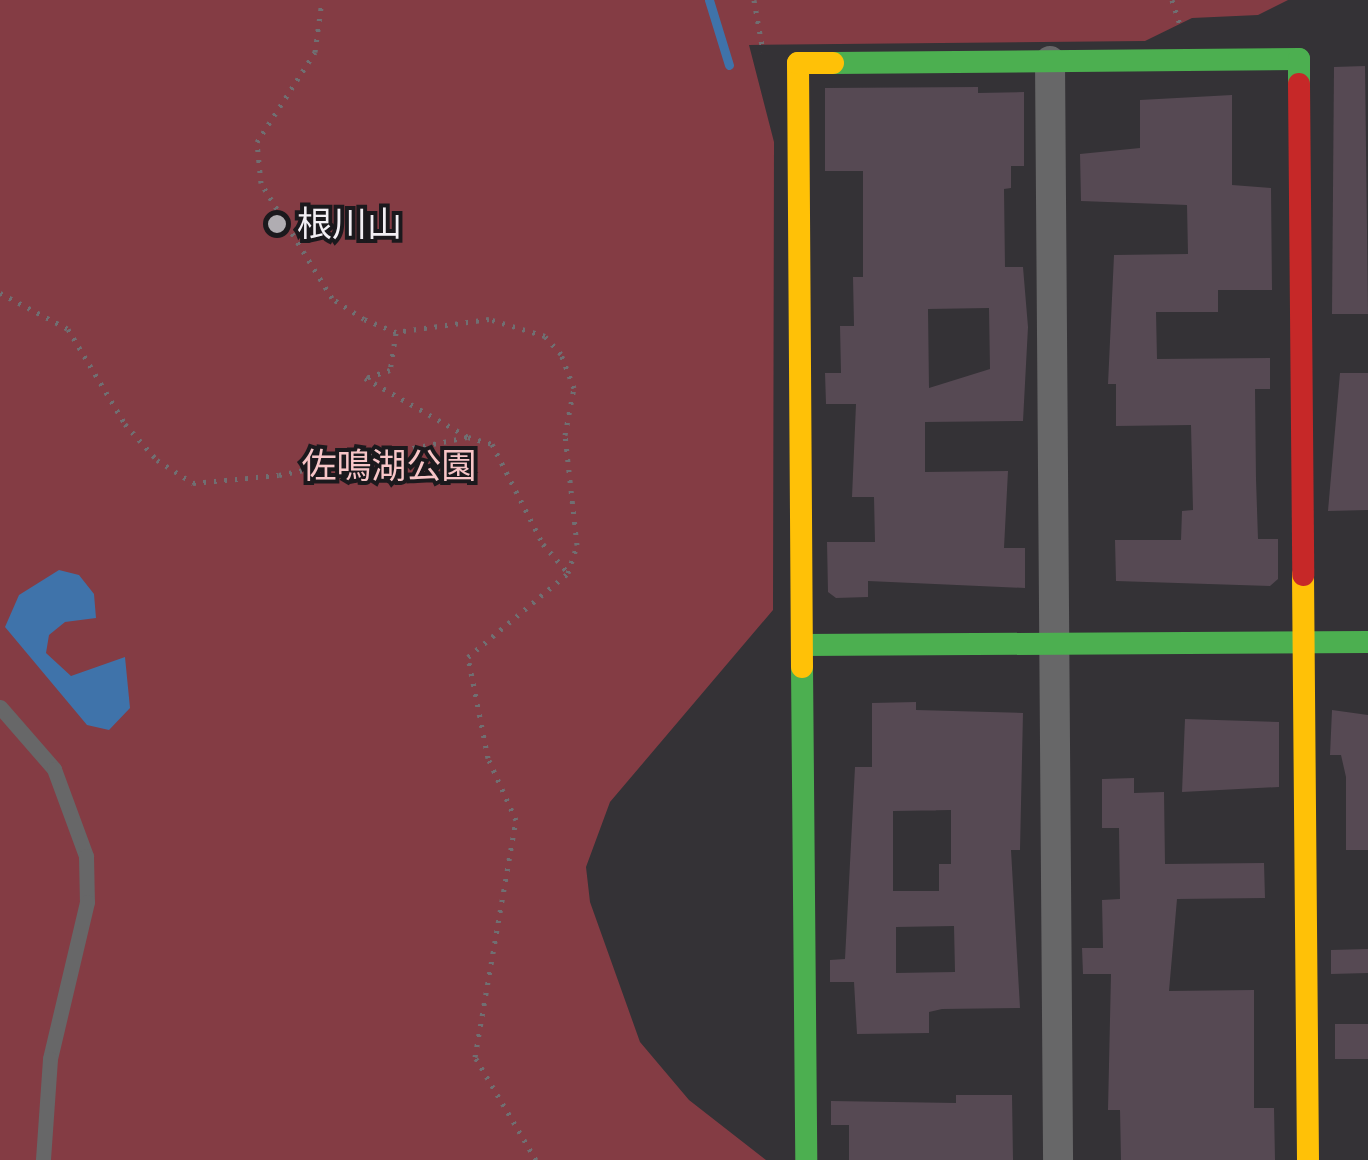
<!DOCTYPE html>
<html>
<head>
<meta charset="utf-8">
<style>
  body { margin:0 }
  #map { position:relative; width:1368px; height:1160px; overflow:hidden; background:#343236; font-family:"Fira Sans","Noto Sans JP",sans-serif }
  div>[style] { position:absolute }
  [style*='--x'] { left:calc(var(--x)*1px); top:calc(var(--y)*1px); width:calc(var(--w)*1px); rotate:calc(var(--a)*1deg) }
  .green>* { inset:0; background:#843c44 }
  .water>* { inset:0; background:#3f73aa }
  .stream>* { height:9px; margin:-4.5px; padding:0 4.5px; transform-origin:4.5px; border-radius:4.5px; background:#3f73aa }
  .building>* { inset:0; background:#564953 }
  .path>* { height:5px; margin-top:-2.5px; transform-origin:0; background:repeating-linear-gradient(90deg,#706f72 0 2.5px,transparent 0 10.5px) }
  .lane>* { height:15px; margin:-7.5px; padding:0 7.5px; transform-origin:7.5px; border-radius:7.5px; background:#676768 }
  .street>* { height:30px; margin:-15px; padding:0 15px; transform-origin:15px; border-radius:15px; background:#676768 }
  .fast>* { height:22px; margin:-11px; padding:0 11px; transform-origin:11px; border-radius:11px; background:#4caf50 }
  .slow>* { height:22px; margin:-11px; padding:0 11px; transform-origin:11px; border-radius:11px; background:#ffc107 }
  .jam>* { height:22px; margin:-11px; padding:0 11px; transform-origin:11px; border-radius:11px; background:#c62828 }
  .dots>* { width:28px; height:28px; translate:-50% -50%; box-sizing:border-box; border:5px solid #1b191d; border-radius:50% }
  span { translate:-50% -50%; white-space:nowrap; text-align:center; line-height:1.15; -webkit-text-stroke:8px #1b191d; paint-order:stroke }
  .poi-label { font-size:35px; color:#f2eff4 }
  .left { translate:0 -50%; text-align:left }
  .park-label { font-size:35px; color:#f7c5c7 }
</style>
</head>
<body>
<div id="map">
  <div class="green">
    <div style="clip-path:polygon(0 0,1288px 0,1258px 15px,1192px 18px,1145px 41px,749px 45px,774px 142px,773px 610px,610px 802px,586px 867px,590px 902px,640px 1042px,689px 1100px,766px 1160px,0 1160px)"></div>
  </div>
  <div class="water">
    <div style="clip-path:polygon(59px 570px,79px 575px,94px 594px,96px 618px,65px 622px,49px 635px,46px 653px,71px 676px,125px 657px,130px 708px,109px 730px,87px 725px,5px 627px,19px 595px)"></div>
  </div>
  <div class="stream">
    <div style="--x:709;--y:0;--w:68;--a:72.9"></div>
  </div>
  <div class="building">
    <div style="clip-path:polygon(1365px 66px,1368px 314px,1332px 314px,1334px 67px)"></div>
    <div style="clip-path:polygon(evenodd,978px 87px,978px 93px,1024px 92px,1024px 166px,1011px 166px,1011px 188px,1004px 189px,1005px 267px,1023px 267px,1028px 327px,1023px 421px,925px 422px,925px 472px,1008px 471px,1004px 548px,1025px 548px,1025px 588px,868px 581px,868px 597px,836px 598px,828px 592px,827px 542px,875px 542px,874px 497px,852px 497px,856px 404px,826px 404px,825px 373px,841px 373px,840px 326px,854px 326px,853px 277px,863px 277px,863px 171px,825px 171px,825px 88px,978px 87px,989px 308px,990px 369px,929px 388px,928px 309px,989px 308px)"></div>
    <div style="clip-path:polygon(1232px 95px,1232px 185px,1271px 188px,1272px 290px,1218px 290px,1218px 312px,1156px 312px,1157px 359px,1270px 358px,1270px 389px,1255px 389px,1256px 479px,1258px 539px,1278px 539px,1278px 579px,1270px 586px,1116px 581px,1115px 540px,1181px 540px,1182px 511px,1193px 510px,1191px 425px,1116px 426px,1116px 384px,1108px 384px,1114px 255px,1188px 254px,1187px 205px,1081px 201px,1080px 154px,1140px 148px,1140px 100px)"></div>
    <div style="clip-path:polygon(1340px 373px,1368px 373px,1368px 510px,1328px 511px)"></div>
    <div style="clip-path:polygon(evenodd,916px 702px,916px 710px,1023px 713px,1020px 850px,1011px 850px,1020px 1008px,942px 1009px,929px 1012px,929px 1033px,857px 1034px,854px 982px,830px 982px,830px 960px,845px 959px,855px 767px,872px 767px,872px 703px,916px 702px,951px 810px,951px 864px,939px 864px,939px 891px,893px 891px,893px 811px,951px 810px,916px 702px,954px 926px,955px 972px,896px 973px,896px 927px,954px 926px)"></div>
    <div style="clip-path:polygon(1332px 710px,1368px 715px,1368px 850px,1346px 850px,1346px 777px,1341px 755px,1330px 755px)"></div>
    <div style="clip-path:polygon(1185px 719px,1279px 722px,1279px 787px,1182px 792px)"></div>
    <div style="clip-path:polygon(1134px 778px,1134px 793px,1164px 792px,1165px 864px,1264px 863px,1265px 898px,1177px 899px,1169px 991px,1254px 990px,1254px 1108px,1274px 1108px,1275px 1160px,1121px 1160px,1120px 1110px,1108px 1110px,1111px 974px,1083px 974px,1082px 948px,1103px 948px,1102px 900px,1120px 899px,1119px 828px,1102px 828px,1102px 779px)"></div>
    <div style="clip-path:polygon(1368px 949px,1368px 973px,1331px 974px,1331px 950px)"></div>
    <div style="clip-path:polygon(1335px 1024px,1368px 1024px,1368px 1059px,1335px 1059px)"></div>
    <div style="clip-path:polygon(956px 1095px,1012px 1095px,1013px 1160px,849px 1160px,849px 1125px,831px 1125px,831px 1101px,956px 1103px)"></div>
  </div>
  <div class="path">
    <div style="--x:754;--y:0;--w:52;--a:80"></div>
    <div style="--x:1172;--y:0;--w:26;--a:72"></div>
    <div style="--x:0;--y:293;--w:77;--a:27.9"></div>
    <div style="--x:68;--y:329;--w:111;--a:59"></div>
    <div style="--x:125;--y:424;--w:48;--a:48.4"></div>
    <div style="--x:157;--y:460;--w:43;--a:32.6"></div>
    <div style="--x:193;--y:483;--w:86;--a:-5.3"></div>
    <div style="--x:279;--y:475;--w:193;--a:-11.4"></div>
    <div style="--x:468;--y:437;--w:25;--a:16"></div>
    <div style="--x:492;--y:444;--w:112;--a:63"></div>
    <div style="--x:543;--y:544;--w:38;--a:49"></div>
    <div style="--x:568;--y:573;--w:29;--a:-72"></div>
    <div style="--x:577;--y:545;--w:111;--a:-96.2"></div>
    <div style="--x:565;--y:435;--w:48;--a:-79.2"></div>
    <div style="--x:574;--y:388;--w:36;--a:-111"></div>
    <div style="--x:561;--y:354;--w:24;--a:-132"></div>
    <div style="--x:545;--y:336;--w:59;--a:-163.1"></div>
    <div style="--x:489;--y:319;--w:94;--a:172"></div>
    <div style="--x:396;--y:332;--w:35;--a:-158"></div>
    <div style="--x:364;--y:319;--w:38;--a:-147"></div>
    <div style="--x:332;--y:298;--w:135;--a:-121.7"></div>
    <div style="--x:261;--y:183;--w:41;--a:-95.6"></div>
    <div style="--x:257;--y:142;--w:107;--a:-57.2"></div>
    <div style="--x:315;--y:52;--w:52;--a:-82.3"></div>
    <div style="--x:396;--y:333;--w:37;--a:99"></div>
    <div style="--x:390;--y:370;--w:26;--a:162"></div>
    <div style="--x:365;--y:378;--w:119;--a:29.8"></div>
    <div style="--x:536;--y:1160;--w:120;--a:-120.6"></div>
    <div style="--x:475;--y:1057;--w:241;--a:-80.2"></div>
    <div style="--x:516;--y:820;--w:68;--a:-114.3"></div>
    <div style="--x:488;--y:758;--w:103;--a:-101.2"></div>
    <div style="--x:468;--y:657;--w:131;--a:-40"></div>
  </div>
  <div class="lane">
    <div style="--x:0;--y:707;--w:82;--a:48.9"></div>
    <div style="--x:54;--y:769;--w:93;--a:69.8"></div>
    <div style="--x:86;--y:856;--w:46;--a:88.8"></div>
    <div style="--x:87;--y:902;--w:161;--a:103.3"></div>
    <div style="--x:50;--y:1059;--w:101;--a:94"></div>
  </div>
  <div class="street">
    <div style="--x:1050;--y:61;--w:1099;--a:89.58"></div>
  </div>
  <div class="fast">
    <div style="--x:833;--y:63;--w:466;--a:-0.5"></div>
    <div style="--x:1299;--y:59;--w:25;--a:90"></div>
    <div style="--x:802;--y:645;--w:566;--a:-0.3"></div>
    <div style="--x:802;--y:667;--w:493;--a:89.5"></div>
  </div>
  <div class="slow">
    <div style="--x:1303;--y:575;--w:585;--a:89.51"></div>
    <div style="--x:802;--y:667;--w:604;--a:-90.38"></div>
    <div style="--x:798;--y:63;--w:35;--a:0"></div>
  </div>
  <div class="jam">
    <div style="--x:1299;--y:84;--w:491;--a:89.5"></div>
  </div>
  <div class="dots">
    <div style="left:277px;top:224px;background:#b0adb2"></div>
  </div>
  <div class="poi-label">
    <span class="left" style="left:297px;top:224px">根川山</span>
  </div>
  <div class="park-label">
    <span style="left:389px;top:466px">佐鳴湖公園</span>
  </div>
</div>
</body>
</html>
